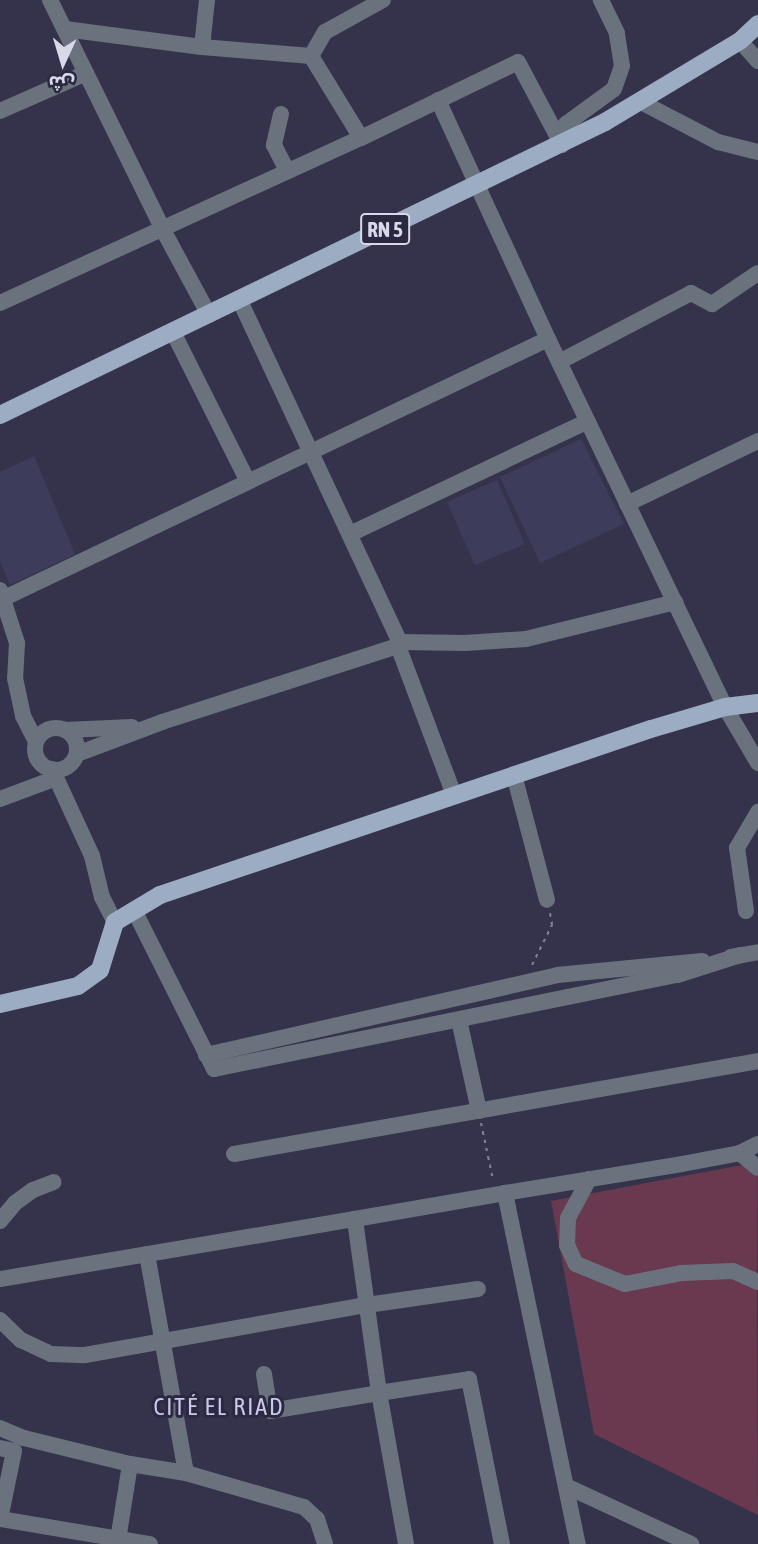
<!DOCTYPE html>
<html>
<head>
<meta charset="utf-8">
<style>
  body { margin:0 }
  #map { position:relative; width:758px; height:1544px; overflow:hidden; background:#35334c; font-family:"Asap Condensed","Noto Sans Arabic",sans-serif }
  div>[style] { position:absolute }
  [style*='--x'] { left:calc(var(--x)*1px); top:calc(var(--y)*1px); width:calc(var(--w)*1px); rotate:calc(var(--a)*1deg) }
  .built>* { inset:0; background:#3e3c5b }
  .green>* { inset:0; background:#693950 }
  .path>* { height:2px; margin-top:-1px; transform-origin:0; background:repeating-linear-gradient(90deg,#838197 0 3.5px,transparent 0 8.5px) }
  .minor>* { height:16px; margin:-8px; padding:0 8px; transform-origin:8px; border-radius:8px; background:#6a737d }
  .minor>.ring { margin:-8px; padding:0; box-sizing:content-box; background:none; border:16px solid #6a737d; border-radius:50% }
  .major>* { height:18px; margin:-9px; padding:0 9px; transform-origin:9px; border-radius:9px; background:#9cadc3 }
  span { translate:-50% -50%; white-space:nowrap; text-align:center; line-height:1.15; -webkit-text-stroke:6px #2b2942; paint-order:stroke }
  .shield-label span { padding:2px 5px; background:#2b2942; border:2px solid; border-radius:5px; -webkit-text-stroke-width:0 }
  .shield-label { font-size:21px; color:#d9d8e9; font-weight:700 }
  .neighbourhood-label { font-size:24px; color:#c9c8e8; letter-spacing:2px }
  .north { position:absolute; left:28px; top:28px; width:70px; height:70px; -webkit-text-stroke:5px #2b2942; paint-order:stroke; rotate:184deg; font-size:19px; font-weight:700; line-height:28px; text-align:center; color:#d9d8e9 }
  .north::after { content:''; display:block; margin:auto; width:24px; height:32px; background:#d9d8e9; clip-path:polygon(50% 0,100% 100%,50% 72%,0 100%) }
</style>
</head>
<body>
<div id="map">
  <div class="built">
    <div style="clip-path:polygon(581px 439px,624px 524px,540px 563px,500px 477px)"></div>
    <div style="clip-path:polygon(34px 456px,75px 554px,10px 585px,0 561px,0 472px)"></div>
    <div style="clip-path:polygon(497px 480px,525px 544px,475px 565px,447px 502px)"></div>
  </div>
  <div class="green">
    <div style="clip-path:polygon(758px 1162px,757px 1298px,758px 1515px,594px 1434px,551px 1201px)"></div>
  </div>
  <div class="path">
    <div style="--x:532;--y:965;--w:45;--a:-63.4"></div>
    <div style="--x:552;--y:925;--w:12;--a:-99"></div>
    <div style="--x:481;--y:1123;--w:58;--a:78.1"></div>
  </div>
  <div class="minor">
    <div style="--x:50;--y:0;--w:254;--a:63.8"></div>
    <div style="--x:162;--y:228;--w:99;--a:61.6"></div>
    <div style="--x:207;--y:0;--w:47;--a:96.1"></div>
    <div style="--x:202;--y:47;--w:109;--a:4.7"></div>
    <div style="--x:311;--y:56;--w:96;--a:58.6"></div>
    <div style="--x:65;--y:29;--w:138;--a:7.5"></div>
    <div style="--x:740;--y:41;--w:27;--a:48"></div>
    <div style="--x:311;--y:56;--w:28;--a:-60"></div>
    <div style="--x:325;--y:32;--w:66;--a:-28.9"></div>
    <div style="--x:438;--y:100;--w:263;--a:65.3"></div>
    <div style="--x:548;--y:339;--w:408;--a:64.3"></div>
    <div style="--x:725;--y:707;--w:65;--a:59.5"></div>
    <div style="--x:641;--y:102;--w:87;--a:27.5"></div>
    <div style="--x:718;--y:142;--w:41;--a:14"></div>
    <div style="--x:0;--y:111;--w:94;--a:-23.8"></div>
    <div style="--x:281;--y:114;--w:32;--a:103"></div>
    <div style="--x:274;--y:145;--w:29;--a:63"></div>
    <div style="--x:557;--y:136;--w:15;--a:-53"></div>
    <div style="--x:566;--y:124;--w:59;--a:-36.1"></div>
    <div style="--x:614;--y:89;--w:24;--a:-71"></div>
    <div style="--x:622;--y:66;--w:33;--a:-99"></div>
    <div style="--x:617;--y:33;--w:37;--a:-116"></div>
    <div style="--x:240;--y:301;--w:377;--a:64.9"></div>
    <div style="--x:400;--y:642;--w:4;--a:117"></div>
    <div style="--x:398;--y:646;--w:159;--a:69.4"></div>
    <div style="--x:0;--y:303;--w:397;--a:-24.6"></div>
    <div style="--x:361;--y:138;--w:174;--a:-25.8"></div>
    <div style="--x:518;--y:62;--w:94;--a:62.1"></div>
    <div style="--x:173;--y:332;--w:165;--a:63.4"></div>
    <div style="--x:559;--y:362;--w:149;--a:-27.6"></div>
    <div style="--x:691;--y:293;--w:24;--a:28"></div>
    <div style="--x:712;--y:304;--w:55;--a:-34"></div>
    <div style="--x:627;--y:504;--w:145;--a:-25.7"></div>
    <div style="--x:350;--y:534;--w:263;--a:-25.4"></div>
    <div style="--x:0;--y:590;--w:56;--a:72.2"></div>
    <div style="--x:17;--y:643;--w:35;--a:93"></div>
    <div style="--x:15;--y:678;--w:39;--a:78"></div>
    <div style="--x:23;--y:716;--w:28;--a:63"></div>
    <div style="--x:0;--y:600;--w:607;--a:-25.47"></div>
    <div style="--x:400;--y:642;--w:65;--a:0.9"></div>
    <div style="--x:465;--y:643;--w:61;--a:-3.8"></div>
    <div style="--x:526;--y:639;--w:154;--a:-13.9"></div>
    <div class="ring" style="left:35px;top:728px;width:26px;height:26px"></div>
    <div style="--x:65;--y:730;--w:67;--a:-2.6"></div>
    <div style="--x:77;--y:754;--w:91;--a:-20.6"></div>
    <div style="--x:162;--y:722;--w:248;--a:-17.9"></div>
    <div style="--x:52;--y:769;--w:96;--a:65.3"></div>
    <div style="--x:92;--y:856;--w:42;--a:76.3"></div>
    <div style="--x:102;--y:897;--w:28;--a:63"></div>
    <div style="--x:514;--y:775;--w:129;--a:75.2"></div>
    <div style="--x:0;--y:799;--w:60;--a:-20.6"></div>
    <div style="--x:134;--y:910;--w:178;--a:63.3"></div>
    <div style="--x:214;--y:1069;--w:473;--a:-11.5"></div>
    <div style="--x:678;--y:975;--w:65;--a:-17.9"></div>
    <div style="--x:746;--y:911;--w:64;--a:-98.1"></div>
    <div style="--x:737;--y:848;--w:42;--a:-59.7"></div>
    <div style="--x:731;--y:957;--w:27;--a:-10"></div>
    <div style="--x:459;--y:1020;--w:93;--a:77.6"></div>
    <div style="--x:206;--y:1055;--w:360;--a:-12.8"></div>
    <div style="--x:557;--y:975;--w:146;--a:-5.5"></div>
    <div style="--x:740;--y:1153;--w:23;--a:40"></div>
    <div style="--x:234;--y:1154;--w:532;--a:-10.06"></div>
    <div style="--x:589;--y:1179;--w:44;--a:118.3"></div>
    <div style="--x:568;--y:1218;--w:27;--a:92"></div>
    <div style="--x:567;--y:1245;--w:21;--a:65"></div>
    <div style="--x:576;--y:1264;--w:53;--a:22.2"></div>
    <div style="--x:625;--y:1284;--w:57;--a:-11.1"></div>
    <div style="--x:681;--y:1273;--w:52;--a:-2.2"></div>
    <div style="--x:733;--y:1271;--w:27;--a:24"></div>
    <div style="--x:505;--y:1193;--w:179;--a:-9.3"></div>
    <div style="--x:682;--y:1164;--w:59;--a:-10.7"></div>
    <div style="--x:740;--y:1153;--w:20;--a:-27"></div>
    <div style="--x:0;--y:1221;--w:23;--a:-50"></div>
    <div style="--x:15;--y:1203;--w:22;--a:-36"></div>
    <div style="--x:33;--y:1190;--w:22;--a:-21"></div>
    <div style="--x:147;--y:1254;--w:222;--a:79.9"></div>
    <div style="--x:0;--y:1279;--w:360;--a:-9.6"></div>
    <div style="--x:0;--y:1320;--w:29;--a:44"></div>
    <div style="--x:21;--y:1340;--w:33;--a:25"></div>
    <div style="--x:51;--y:1354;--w:34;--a:2"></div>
    <div style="--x:85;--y:1355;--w:286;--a:-10.1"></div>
    <div style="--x:367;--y:1305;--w:112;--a:-8.2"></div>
    <div style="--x:264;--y:1374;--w:37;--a:81"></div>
    <div style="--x:270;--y:1411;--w:110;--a:-9.4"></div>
    <div style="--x:379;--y:1393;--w:176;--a:-97.9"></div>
    <div style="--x:355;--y:1219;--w:152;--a:-9.8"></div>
    <div style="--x:505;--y:1193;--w:359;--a:78.3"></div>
    <div style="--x:0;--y:1428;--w:26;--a:23"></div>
    <div style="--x:24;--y:1438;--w:109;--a:13.8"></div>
    <div style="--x:130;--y:1464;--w:57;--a:9.1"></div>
    <div style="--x:186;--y:1473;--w:123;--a:16.1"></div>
    <div style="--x:304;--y:1507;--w:18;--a:43"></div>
    <div style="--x:317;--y:1519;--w:26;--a:72"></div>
    <div style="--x:0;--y:1448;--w:14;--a:12"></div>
    <div style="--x:14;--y:1451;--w:69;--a:101.6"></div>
    <div style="--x:566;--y:1486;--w:138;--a:24.9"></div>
    <div style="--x:0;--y:1519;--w:152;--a:9.5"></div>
    <div style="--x:118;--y:1540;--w:77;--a:-81"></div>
    <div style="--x:406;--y:1544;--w:153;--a:-100.1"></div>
    <div style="--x:379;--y:1393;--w:91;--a:-8.8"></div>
    <div style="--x:469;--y:1379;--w:168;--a:78.7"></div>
  </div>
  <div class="major">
    <div style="--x:0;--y:415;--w:672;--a:-25.84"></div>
    <div style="--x:605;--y:122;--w:157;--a:-31"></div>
    <div style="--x:740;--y:41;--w:25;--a:-43"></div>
    <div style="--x:0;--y:1004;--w:80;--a:-13"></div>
    <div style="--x:78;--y:986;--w:27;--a:-36"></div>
    <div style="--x:100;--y:970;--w:50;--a:-72.6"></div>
    <div style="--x:115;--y:922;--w:52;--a:-31"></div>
    <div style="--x:160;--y:895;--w:518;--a:-18.68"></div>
    <div style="--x:651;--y:729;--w:77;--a:-16.6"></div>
    <div style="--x:725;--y:707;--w:33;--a:-7"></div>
  </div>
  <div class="shield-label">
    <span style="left:385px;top:229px">RN 5</span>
  </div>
  <div class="neighbourhood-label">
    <span style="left:219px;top:1407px">CITÉ EL RIAD</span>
  </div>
  <div class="north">ش</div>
</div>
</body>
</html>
